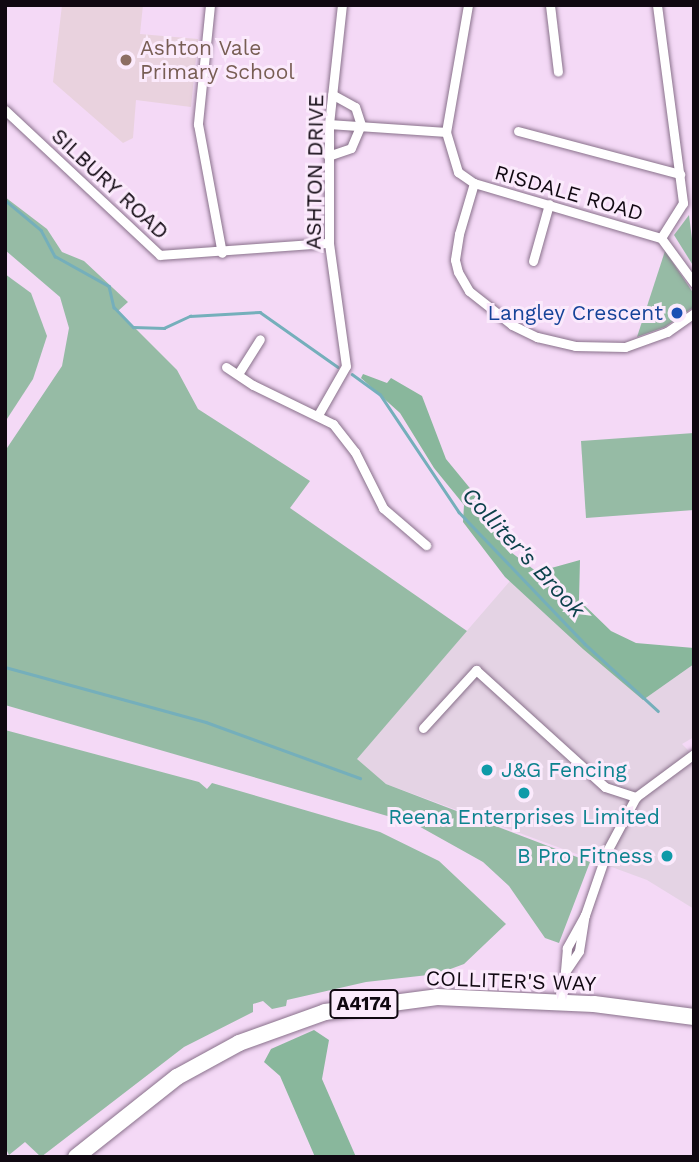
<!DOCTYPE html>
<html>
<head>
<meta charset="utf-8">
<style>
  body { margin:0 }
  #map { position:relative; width:699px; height:1162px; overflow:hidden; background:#f4d9f6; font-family:"Work Sans",sans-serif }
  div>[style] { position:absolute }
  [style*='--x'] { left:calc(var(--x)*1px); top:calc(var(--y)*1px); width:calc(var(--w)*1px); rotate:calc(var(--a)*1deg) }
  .industrial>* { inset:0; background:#e4d3e4 }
  .education>* { inset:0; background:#e9d2de }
  .green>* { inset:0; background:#96bba5 }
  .forest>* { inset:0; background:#89b79c }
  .stream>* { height:2.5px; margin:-1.25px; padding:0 1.25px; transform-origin:1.25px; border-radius:1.25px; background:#75afbb }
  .roads { filter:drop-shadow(0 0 2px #89718b) drop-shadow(0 0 2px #89718b) }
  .minor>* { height:9px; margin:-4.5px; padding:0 4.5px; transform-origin:4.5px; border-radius:4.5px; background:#fff }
  .trunk>* { height:16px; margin:-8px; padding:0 8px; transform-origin:8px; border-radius:8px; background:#fff }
  .dots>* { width:19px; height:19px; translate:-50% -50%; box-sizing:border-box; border:4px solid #fbeafc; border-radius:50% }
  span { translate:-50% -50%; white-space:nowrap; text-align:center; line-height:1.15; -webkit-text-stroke:6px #fbeafc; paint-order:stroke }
  .shield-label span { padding:2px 5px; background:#fbeafc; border:2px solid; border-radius:5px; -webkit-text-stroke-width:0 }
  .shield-label { font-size:19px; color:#100811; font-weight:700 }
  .education-label { font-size:21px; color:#785e54 }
  .left { translate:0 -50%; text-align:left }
  .street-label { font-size:21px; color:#100811 }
  .transit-label { font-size:21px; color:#164399 }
  .right { translate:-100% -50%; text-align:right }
  .culture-label { font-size:21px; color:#0d838f }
  .water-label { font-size:23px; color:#0d424c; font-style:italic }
  .frame { position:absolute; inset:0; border:7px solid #100811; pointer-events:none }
</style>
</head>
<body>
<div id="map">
  <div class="industrial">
    <div style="clip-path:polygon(510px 581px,643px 700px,694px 664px,694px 737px,682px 744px,694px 756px,694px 909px,647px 880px,386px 784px,356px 759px)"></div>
  </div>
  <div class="education">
    <div style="clip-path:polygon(62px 5px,143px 5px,140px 34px,198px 39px,191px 107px,136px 100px,133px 138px,123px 143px,53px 82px)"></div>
  </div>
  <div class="green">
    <div style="clip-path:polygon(5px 197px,47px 229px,62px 252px,84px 261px,128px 302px,118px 311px,177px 370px,198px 409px,310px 481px,290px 508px,467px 631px,357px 759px,386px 784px,590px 862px,559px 943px,545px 938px,509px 886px,483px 862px,415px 824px,5px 705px,5px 451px,62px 366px,69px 328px,60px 297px,5px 250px)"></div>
    <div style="clip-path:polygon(689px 215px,694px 255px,694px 267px,674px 235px)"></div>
    <div style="clip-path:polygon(665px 251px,694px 294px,694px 307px,665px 327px,637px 337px)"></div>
    <div style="clip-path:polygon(5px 274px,31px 293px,47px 336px,33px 379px,5px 422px)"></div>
    <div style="clip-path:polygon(694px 433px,694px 510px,586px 518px,581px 441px)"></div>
    <div style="clip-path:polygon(5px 730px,199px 782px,207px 789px,212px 783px,380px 832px,439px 861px,506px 924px,464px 964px,437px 974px,366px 982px,287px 1000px,286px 1006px,272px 1009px,263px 1001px,253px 1004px,253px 1012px,184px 1047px,41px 1157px,25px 1142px,9px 1155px,5px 1147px)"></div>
  </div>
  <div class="forest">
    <div style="clip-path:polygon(363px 374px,387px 383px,391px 378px,422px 396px,446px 459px,478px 498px,477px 511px,512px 553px,537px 572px,580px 560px,579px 600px,611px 631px,636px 643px,694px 648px,694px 664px,643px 700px,583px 649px,505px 577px,463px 522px,464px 505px,434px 468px,400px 413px,361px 378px)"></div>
    <div style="clip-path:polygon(314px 1030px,329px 1040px,322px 1079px,356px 1157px,315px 1157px,280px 1076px,264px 1062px,271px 1049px)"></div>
  </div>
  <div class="stream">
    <div style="--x:5;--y:200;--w:47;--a:39.8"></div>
    <div style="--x:41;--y:230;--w:30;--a:62"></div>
    <div style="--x:55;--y:256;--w:62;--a:29.1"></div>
    <div style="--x:109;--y:286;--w:22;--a:77"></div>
    <div style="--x:114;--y:307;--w:28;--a:46"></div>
    <div style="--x:133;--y:327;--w:31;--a:2"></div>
    <div style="--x:164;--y:328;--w:29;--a:-25"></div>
    <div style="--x:190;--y:316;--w:70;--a:-3.3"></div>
    <div style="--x:260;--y:312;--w:95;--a:35.2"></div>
    <div style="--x:352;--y:374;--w:34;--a:36"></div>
    <div style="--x:380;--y:394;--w:142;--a:56.2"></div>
    <div style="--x:459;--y:512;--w:182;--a:46.3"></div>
    <div style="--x:585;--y:644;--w:99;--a:42.5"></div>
    <div style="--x:5;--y:667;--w:208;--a:15.3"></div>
    <div style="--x:206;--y:722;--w:164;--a:20"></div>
  </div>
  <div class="roads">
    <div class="minor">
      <div style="--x:210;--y:5;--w:120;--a:95.8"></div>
      <div style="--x:198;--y:124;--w:131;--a:79.5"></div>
      <div style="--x:468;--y:5;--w:129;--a:99.8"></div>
      <div style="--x:446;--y:132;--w:42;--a:73.3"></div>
      <div style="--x:458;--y:172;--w:19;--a:35"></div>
      <div style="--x:474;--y:183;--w:195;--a:16.4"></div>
      <div style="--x:661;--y:238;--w:56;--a:53.7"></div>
      <div style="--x:550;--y:5;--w:67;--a:83.2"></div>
      <div style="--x:657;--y:5;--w:200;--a:82.5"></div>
      <div style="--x:683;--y:203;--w:41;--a:122.2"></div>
      <div style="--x:5;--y:110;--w:212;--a:43.1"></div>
      <div style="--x:160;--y:255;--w:169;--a:-4.1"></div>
      <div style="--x:329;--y:124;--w:117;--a:3.9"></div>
      <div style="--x:518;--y:131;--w:168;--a:14.9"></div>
      <div style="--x:328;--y:156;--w:24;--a:-19"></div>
      <div style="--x:351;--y:148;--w:25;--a:-67"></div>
      <div style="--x:361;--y:125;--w:19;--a:-108"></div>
      <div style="--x:355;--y:107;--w:26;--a:-151"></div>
      <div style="--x:474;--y:183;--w:53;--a:106.4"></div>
      <div style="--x:459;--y:234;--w:26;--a:99"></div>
      <div style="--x:455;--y:260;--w:12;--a:76"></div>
      <div style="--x:458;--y:272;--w:22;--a:60"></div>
      <div style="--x:469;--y:291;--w:55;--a:38.3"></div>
      <div style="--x:512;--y:325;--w:28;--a:26"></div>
      <div style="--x:537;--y:337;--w:39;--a:13"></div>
      <div style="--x:575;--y:346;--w:50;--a:1.1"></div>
      <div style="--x:625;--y:347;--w:45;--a:-19.7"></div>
      <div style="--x:667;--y:332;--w:33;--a:-35"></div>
      <div style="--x:533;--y:261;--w:59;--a:-74.3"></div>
      <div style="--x:226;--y:367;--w:32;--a:34"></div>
      <div style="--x:253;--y:385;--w:89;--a:26"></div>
      <div style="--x:333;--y:424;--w:36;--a:52"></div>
      <div style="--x:355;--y:452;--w:63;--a:63.4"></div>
      <div style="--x:383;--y:508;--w:57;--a:40.7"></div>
      <div style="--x:238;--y:374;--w:41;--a:-57.8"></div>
      <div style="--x:318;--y:415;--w:56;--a:-60.3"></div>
      <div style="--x:346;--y:366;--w:124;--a:-97.9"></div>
      <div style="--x:329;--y:243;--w:119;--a:-90"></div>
      <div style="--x:329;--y:124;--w:120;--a:-83.8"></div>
      <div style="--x:423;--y:728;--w:79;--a:-47.6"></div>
      <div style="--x:476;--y:670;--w:174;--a:42.2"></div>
      <div style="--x:605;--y:787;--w:33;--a:18"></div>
      <div style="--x:585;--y:915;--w:38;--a:119"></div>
      <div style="--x:567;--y:948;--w:24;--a:95"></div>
      <div style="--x:565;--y:972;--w:25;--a:-56"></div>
      <div style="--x:579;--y:951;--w:36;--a:-81"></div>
      <div style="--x:585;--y:915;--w:68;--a:-71"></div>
      <div style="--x:607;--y:851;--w:61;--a:-61.8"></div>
      <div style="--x:636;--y:797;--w:72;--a:-36.6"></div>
      <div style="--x:559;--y:1003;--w:32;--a:-79"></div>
    </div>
    <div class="trunk">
      <div style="--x:76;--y:1157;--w:129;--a:-38.4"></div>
      <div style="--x:177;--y:1077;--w:71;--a:-28.7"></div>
      <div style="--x:239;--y:1043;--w:91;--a:-19.8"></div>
      <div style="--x:325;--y:1012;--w:113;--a:-7.6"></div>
      <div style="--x:437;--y:997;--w:157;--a:2.6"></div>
      <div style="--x:594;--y:1004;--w:101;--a:7.4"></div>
    </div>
  </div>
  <div class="dots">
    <div style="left:126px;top:60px;background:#8d6e63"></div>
    <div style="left:677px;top:313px;background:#1a4fb4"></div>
    <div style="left:487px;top:770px;background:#0f9aa8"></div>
    <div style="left:524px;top:793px;background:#0f9aa8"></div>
    <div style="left:667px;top:856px;background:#0f9aa8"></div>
  </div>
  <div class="shield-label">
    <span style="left:364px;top:1004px">A4174</span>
  </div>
  <div class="education-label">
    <span class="left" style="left:140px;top:60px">Ashton Vale<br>Primary School</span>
  </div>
  <div class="street-label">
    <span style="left:315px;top:172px;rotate:-89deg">ASHTON DRIVE</span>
    <span style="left:110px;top:184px;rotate:43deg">SILBURY ROAD</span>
    <span style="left:569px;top:193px;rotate:16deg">RISDALE ROAD</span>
    <span style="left:511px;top:981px;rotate:2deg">COLLITER'S WAY</span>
  </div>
  <div class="transit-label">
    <span class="right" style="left:663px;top:313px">Langley Crescent</span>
  </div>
  <div class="culture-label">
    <span class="left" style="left:501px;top:770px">J&amp;G Fencing</span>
    <span style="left:524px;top:817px">Reena Enterprises Limited</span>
    <span class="right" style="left:653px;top:856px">B Pro Fitness</span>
  </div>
  <div class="water-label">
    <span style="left:523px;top:553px;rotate:47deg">Colliter's Brook</span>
  </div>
  <div class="frame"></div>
</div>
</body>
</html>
